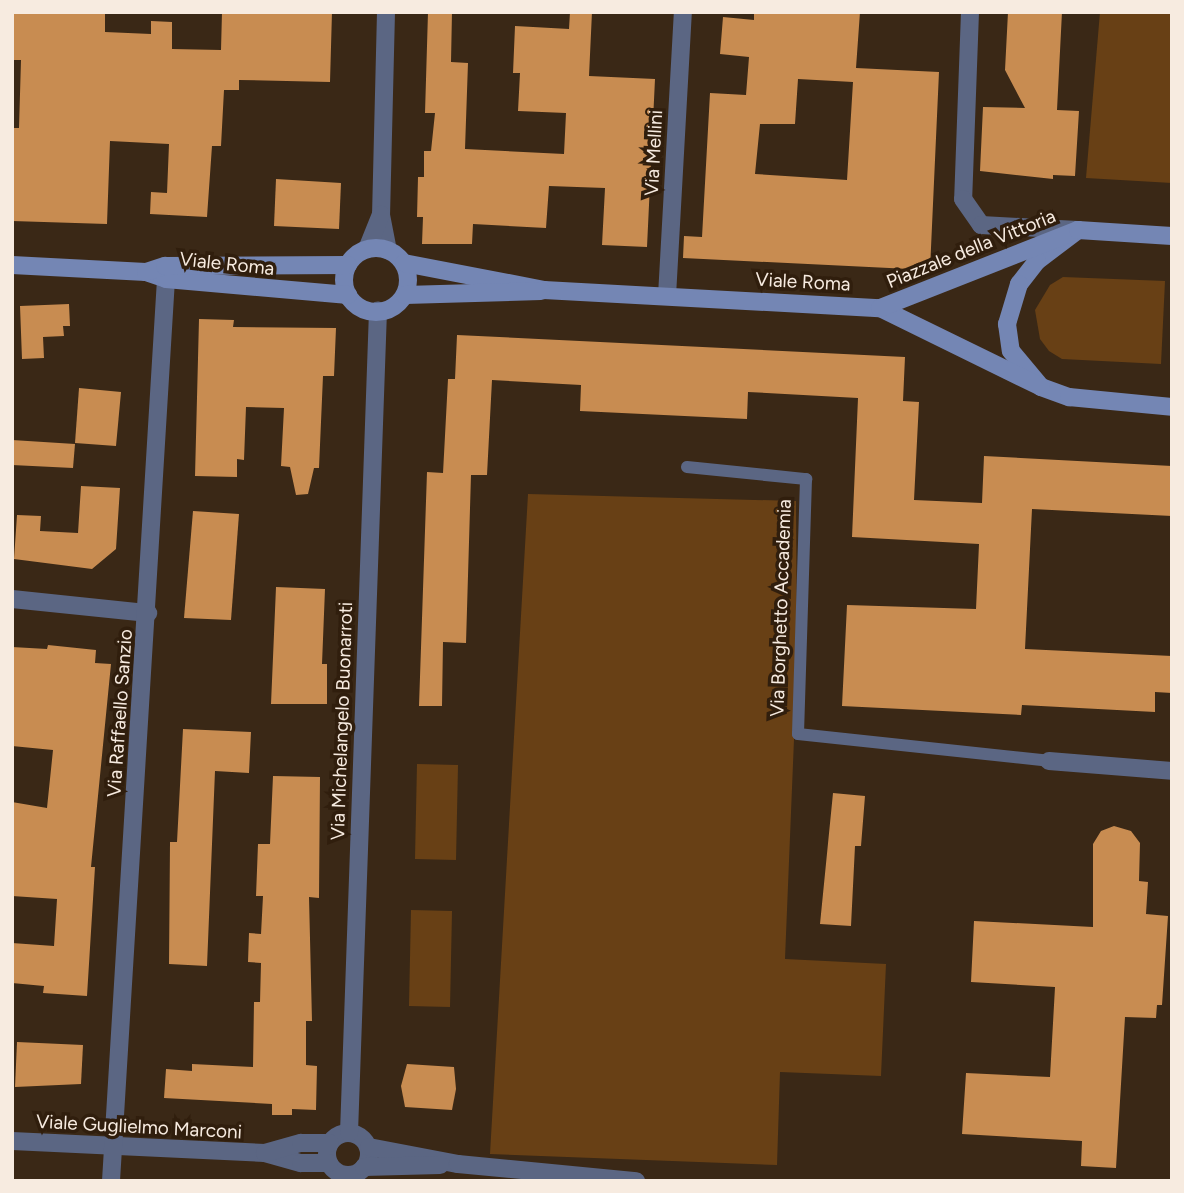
<!DOCTYPE html>
<html>
<head>
<meta charset="utf-8">
<style>
  body { margin:0 }
  #map { position:relative; width:1184px; height:1193px; overflow:hidden; background:#3a2816; font-family:Figtree,sans-serif }
  div>[style] { position:absolute }
  [style*='--x'] { left:calc(var(--x)*1px); top:calc(var(--y)*1px); width:calc(var(--w)*1px); rotate:calc(var(--a)*1deg) }
  .green>* { inset:0; background:#684015 }
  .building>* { inset:0; background:#c88c51 }
  .service>* { height:12px; margin:-6px; padding:0 6px; transform-origin:6px; border-radius:6px; background:#5b6683 }
  .minor>* { height:18px; margin:-9px; padding:0 9px; transform-origin:9px; border-radius:9px; background:#5b6683 }
  .minor>.ring { margin:-9px; padding:0; box-sizing:content-box; background:none; border:18px solid #5b6683; border-radius:50% }
  .secondary>* { height:18px; margin:-9px; padding:0 9px; transform-origin:9px; border-radius:9px; background:#7486b4 }
  .secondary>.ring { margin:-9px; padding:0; box-sizing:content-box; background:none; border:18px solid #7486b4; border-radius:50% }
  span { translate:-50% -50%; white-space:nowrap; text-align:center; line-height:1.15; -webkit-text-stroke:7px #301e0d; paint-order:stroke }
  .street-label { font-size:19px; color:#f7ebe0 }
  .frame { position:absolute; inset:0; border:14px solid #f7ebe0; pointer-events:none }
</style>
</head>
<body>
<div id="map">
  <div class="green">
    <div style="clip-path:polygon(1100px 12px,1172px 12px,1172px 183px,1086px 178px)"></div>
    <div style="clip-path:polygon(1063px 277px,1165px 281px,1161px 364px,1062px 359px,1049px 351px,1040px 339px,1035px 310px,1050px 285px)"></div>
    <div style="clip-path:polygon(528px 494px,796px 501px,797px 666px,785px 959px,886px 964px,881px 1076px,780px 1072px,777px 1165px,490px 1154px)"></div>
    <div style="clip-path:polygon(417px 764px,458px 765px,456px 860px,415px 859px)"></div>
    <div style="clip-path:polygon(411px 910px,452px 911px,450px 1007px,409px 1006px)"></div>
  </div>
  <div class="building">
    <div style="clip-path:polygon(12px 12px,105px 12px,105px 32px,151px 34px,151px 21px,172px 22px,172px 49px,221px 50px,222px 12px,332px 12px,330px 82px,239px 80px,239px 90px,224px 90px,221px 146px,212px 146px,207px 217px,150px 214px,151px 192px,167px 193px,169px 144px,110px 141px,107px 224px,12px 221px,12px 128px,19px 128px,21px 60px,12px 60px)"></div>
    <div style="clip-path:polygon(428px 12px,452px 12px,451px 62px,468px 63px,465px 149px,564px 154px,566px 113px,518px 111px,520px 73px,513px 73px,515px 26px,569px 29px,570px 12px,592px 12px,589px 76px,655px 79px,647px 247px,602px 245px,605px 188px,549px 186px,546px 228px,473px 224px,472px 244px,422px 244px,423px 217px,417px 217px,418px 177px,424px 177px,424px 151px,431px 151px,435px 113px,425px 113px)"></div>
    <div style="clip-path:polygon(evenodd,754px 12px,860px 12px,856px 68px,939px 72px,930px 270px,683px 258px,684px 236px,702px 237px,710px 93px,746px 95px,749px 57px,720px 54px,723px 17px,754px 20px,754px 12px,798px 79px,853px 82px,847px 180px,755px 174px,760px 124px,795px 124px,798px 79px)"></div>
    <div style="clip-path:polygon(1008px 12px,1062px 12px,1057px 110px,1079px 111px,1075px 176px,1053px 175px,1053px 179px,980px 171px,983px 107px,1025px 108px,1005px 70px)"></div>
    <div style="clip-path:polygon(276px 179px,341px 183px,339px 229px,274px 226px)"></div>
    <div style="clip-path:polygon(69px 304px,70px 326px,63px 326px,64px 336px,43px 337px,44px 358px,22px 359px,20px 306px)"></div>
    <div style="clip-path:polygon(199px 319px,234px 320px,233px 327px,336px 328px,334px 376px,323px 376px,319px 468px,314px 468px,308px 494px,296px 495px,290px 467px,281px 466px,284px 408px,246px 407px,244px 460px,237px 459px,237px 477px,195px 476px)"></div>
    <div style="clip-path:polygon(457px 335px,905px 357px,903px 401px,919px 402px,914px 500px,982px 503px,984px 456px,1172px 466px,1172px 516px,1032px 509px,1025px 649px,1172px 656px,1172px 693px,1155px 692px,1155px 712px,1022px 705px,1021px 715px,842px 706px,847px 605px,976px 609px,979px 544px,852px 537px,858px 398px,748px 392px,747px 419px,580px 411px,581px 385px,492px 380px,487px 475px,471px 475px,466px 643px,443px 642px,442px 706px,419px 706px,427px 472px,443px 473px,448px 379px,455px 379px)"></div>
    <div style="clip-path:polygon(79px 388px,121px 392px,116px 446px,75px 443px)"></div>
    <div style="clip-path:polygon(12px 440px,75px 444px,73px 468px,12px 465px)"></div>
    <div style="clip-path:polygon(81px 486px,120px 488px,116px 549px,92px 569px,14px 559px,17px 515px,41px 516px,40px 531px,78px 533px)"></div>
    <div style="clip-path:polygon(193px 511px,239px 514px,231px 620px,184px 618px)"></div>
    <div style="clip-path:polygon(276px 587px,325px 589px,322px 664px,327px 664px,327px 704px,271px 704px)"></div>
    <div style="clip-path:polygon(48px 645px,96px 650px,95px 663px,111px 664px,91px 867px,95px 867px,87px 996px,43px 993px,44px 986px,12px 983px,12px 943px,54px 946px,57px 899px,12px 896px,12px 802px,47px 808px,53px 750px,12px 746px,12px 647px,47px 649px)"></div>
    <div style="clip-path:polygon(183px 729px,251px 732px,249px 773px,215px 771px,207px 966px,169px 964px,170px 842px,177px 842px)"></div>
    <div style="clip-path:polygon(273px 776px,320px 777px,319px 898px,309px 897px,312px 1021px,306px 1021px,306px 1065px,317px 1066px,316px 1110px,292px 1109px,292px 1115px,272px 1115px,272px 1104px,164px 1098px,166px 1069px,192px 1071px,192px 1064px,253px 1067px,254px 1002px,260px 1002px,261px 963px,248px 962px,249px 933px,261px 934px,263px 896px,256px 896px,258px 844px,270px 844px)"></div>
    <div style="clip-path:polygon(833px 793px,865px 796px,861px 846px,855px 846px,851px 926px,820px 924px)"></div>
    <div style="clip-path:polygon(1114px 826px,1131px 831px,1140px 843px,1139px 881px,1148px 882px,1146px 914px,1168px 916px,1162px 1005px,1157px 1005px,1156px 1018px,1125px 1017px,1116px 1168px,1081px 1166px,1082px 1141px,962px 1134px,966px 1073px,1050px 1077px,1055px 987px,971px 982px,974px 921px,1093px 927px,1093px 844px,1101px 831px)"></div>
    <div style="clip-path:polygon(17px 1042px,83px 1045px,81px 1084px,15px 1087px)"></div>
    <div style="clip-path:polygon(407px 1064px,454px 1067px,456px 1089px,452px 1110px,405px 1107px,401px 1086px)"></div>
  </div>
  <div class="service">
    <div style="--x:687;--y:467;--w:120;--a:5.8"></div>
    <div style="--x:806;--y:479;--w:255;--a:91.8"></div>
    <div style="--x:798;--y:734;--w:252;--a:6.1"></div>
  </div>
  <div class="minor">
    <div style="--x:386;--y:12;--w:203;--a:91.4"></div>
    <div style="--x:381;--y:215;--w:36;--a:79"></div>
    <div style="--x:970;--y:12;--w:187;--a:92.1"></div>
    <div style="--x:963;--y:199;--w:32;--a:55"></div>
    <div style="--x:981;--y:225;--w:97;--a:3"></div>
    <div style="--x:367;--y:249;--w:37;--a:-68"></div>
    <div style="--x:667;--y:296;--w:284;--a:-86.8"></div>
    <div style="--x:12;--y:599;--w:137;--a:5.9"></div>
    <div style="--x:1049;--y:761;--w:123;--a:4.6"></div>
    <div class="ring" style="left:327px;top:1133px;width:24px;height:24px"></div>
    <div style="--x:349;--y:1133;--w:823;--a:-87.98"></div>
    <div style="--x:12;--y:1141;--w:253;--a:2.7"></div>
    <div style="--x:265;--y:1153;--w:37;--a:16"></div>
    <div style="--x:301;--y:1163;--w:28;--a:0"></div>
    <div style="--x:369;--y:1147;--w:91;--a:10.8"></div>
    <div style="--x:458;--y:1164;--w:179;--a:5.5"></div>
    <div style="--x:265;--y:1153;--w:37;--a:-16"></div>
    <div style="--x:301;--y:1143;--w:29;--a:0"></div>
    <div style="--x:364;--y:1167;--w:76;--a:-1.5"></div>
    <div style="--x:111;--y:1181;--w:904;--a:-86.51"></div>
  </div>
  <div class="secondary">
    <div style="--x:1078;--y:230;--w:51;--a:142.9"></div>
    <div style="--x:1037;--y:261;--w:29;--a:128"></div>
    <div style="--x:1019;--y:284;--w:42;--a:106.7"></div>
    <div style="--x:1007;--y:324;--w:27;--a:82"></div>
    <div style="--x:1011;--y:351;--w:47;--a:50.2"></div>
    <div style="--x:1041;--y:387;--w:30;--a:20"></div>
    <div style="--x:1069;--y:397;--w:103;--a:5.5"></div>
    <div class="ring" style="left:344px;top:248px;width:46px;height:46px"></div>
    <div style="--x:404;--y:263;--w:143;--a:10.9"></div>
    <div style="--x:544;--y:290;--w:336;--a:3.1"></div>
    <div style="--x:880;--y:308;--w:179;--a:26.1"></div>
    <div style="--x:12;--y:265;--w:134;--a:3"></div>
    <div style="--x:146;--y:272;--w:21;--a:19"></div>
    <div style="--x:166;--y:279;--w:183;--a:5"></div>
    <div style="--x:146;--y:272;--w:20;--a:-18"></div>
    <div style="--x:165;--y:266;--w:183;--a:-0.3"></div>
    <div style="--x:405;--y:295;--w:136;--a:-1.7"></div>
    <div style="--x:880;--y:308;--w:213;--a:-21.5"></div>
    <div style="--x:1078;--y:230;--w:94;--a:3.7"></div>
  </div>
  <div class="street-label">
    <span style="left:654px;top:153px;rotate:-87deg">Via Mellini</span>
    <span style="left:971px;top:249px;rotate:-22deg">Piazzale della Vittoria</span>
    <span style="left:227px;top:264px;rotate:6deg">Viale Roma</span>
    <span style="left:803px;top:282px;rotate:3deg">Viale Roma</span>
    <span style="left:781px;top:608px;rotate:-88deg">Via Borghetto Accademia</span>
    <span style="left:120px;top:713px;rotate:-86deg">Via Raffaello Sanzio</span>
    <span style="left:342px;top:721px;rotate:-88deg">Via Michelangelo Buonarroti</span>
    <span style="left:139px;top:1127px;rotate:3deg">Viale Guglielmo Marconi</span>
  </div>
  <div class="frame"></div>
</div>
</body>
</html>
